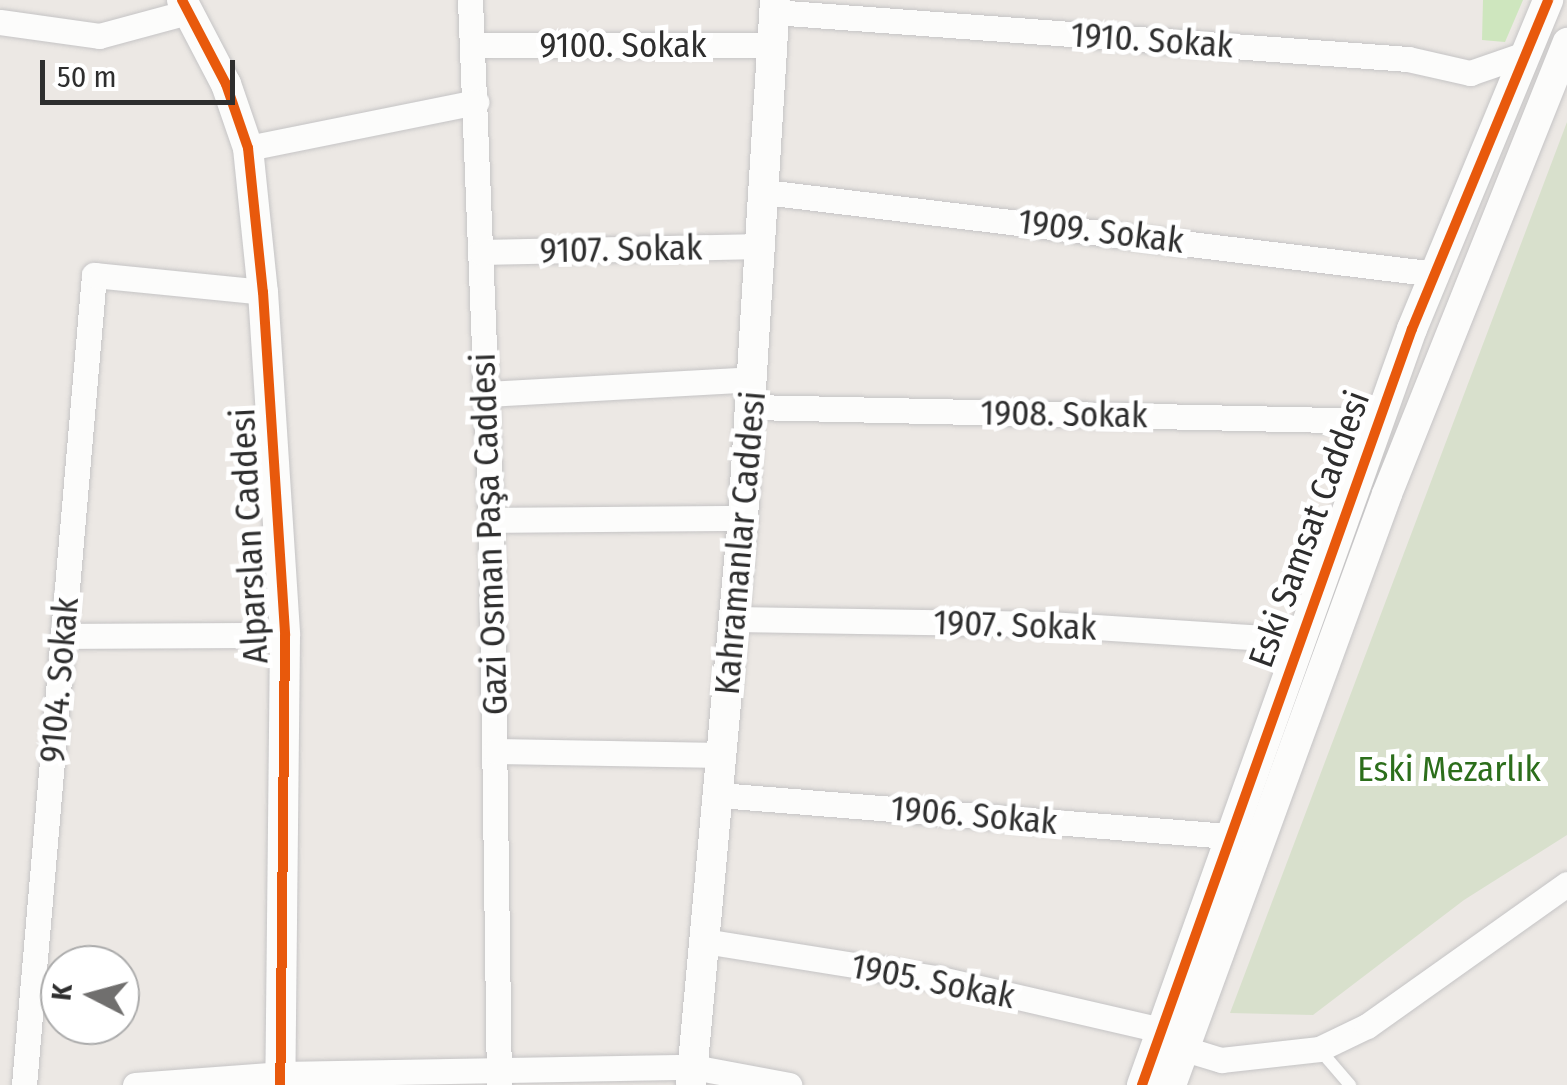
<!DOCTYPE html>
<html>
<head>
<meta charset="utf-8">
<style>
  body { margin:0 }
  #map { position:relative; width:1567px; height:1085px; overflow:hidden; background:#ece8e4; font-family:"Fira Sans Condensed",sans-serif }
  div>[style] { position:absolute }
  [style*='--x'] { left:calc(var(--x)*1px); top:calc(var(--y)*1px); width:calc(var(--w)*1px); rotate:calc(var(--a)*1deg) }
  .green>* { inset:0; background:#cee6be }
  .cemetery>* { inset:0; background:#d8e0cc }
  .roads { filter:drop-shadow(0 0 2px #c5c4c5) drop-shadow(0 0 2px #c5c4c5) }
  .service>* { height:12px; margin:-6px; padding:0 6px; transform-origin:6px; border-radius:6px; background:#fcfcfb }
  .minor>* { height:25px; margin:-12.5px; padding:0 12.5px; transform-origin:12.5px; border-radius:12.5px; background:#fcfcfb }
  .tertiary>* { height:30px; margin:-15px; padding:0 15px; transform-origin:15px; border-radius:15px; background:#fcfcfb }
  .cycleway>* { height:10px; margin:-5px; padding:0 5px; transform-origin:5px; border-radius:5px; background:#e8590c }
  span { translate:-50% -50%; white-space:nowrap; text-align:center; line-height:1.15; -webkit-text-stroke:10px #fff; paint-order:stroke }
  .street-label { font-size:35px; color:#2e2e2e }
  .park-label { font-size:35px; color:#2c6e1b }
  .north { position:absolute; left:40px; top:945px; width:100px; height:100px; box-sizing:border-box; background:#fff; border:2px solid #ababab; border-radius:50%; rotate:276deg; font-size:28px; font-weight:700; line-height:40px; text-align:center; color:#2e2e2e }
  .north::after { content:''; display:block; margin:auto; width:35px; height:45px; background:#706f6e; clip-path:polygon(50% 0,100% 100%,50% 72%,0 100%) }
  .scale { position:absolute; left:40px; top:60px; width:195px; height:45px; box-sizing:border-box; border:5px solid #2e2e2e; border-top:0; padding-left:12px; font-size:30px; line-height:35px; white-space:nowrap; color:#2e2e2e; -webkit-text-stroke:8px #fff; paint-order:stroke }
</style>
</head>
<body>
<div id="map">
  <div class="green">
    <div style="clip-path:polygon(1483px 0,1523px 0,1505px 42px,1482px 40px)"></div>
  </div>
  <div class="cemetery">
    <div style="clip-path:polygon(1567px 122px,1567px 835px,1464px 900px,1313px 1015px,1230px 1013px)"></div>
  </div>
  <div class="roads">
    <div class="service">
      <div style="--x:1319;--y:1049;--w:48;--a:49.3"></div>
    </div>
    <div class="minor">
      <div style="--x:470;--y:0;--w:520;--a:87.69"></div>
      <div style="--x:491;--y:520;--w:565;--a:89.19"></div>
      <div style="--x:774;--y:12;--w:636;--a:4.24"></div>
      <div style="--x:1408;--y:59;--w:64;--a:12.7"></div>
      <div style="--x:1470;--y:73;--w:58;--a:-19.1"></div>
      <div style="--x:0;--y:22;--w:100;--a:8"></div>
      <div style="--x:99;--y:36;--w:92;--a:-15.1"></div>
      <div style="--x:473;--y:45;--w:300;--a:0"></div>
      <div style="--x:248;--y:148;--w:233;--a:-11.4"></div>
      <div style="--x:765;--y:192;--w:676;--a:6.97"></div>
      <div style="--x:481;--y:252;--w:281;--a:-1.2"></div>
      <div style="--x:486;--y:394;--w:267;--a:-3.2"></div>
      <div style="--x:751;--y:407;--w:627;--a:1.28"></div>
      <div style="--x:491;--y:520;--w:252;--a:-0.5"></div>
      <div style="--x:733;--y:619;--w:316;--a:0.9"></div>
      <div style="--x:1049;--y:624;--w:249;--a:3.7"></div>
      <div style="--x:63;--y:636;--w:222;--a:-0.3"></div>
      <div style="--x:495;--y:751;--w:228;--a:1"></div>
      <div style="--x:719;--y:795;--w:511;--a:4.61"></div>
      <div style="--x:704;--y:941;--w:235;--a:9.1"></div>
      <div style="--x:936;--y:978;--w:231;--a:13"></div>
      <div style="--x:1161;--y:1030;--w:31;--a:38"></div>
      <div style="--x:1185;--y:1049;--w:38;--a:17"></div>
      <div style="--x:1221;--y:1060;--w:99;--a:-6.4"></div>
      <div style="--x:1319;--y:1049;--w:53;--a:-25.6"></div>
      <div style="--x:1367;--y:1026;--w:245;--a:-35.4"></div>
      <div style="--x:24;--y:1085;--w:813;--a:-85.06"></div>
      <div style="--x:94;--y:275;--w:170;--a:5.7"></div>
      <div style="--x:135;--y:1085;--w:145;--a:-4.3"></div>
      <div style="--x:280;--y:1074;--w:413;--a:-1"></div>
      <div style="--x:693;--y:1067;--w:98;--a:10.6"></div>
    </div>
    <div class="tertiary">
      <div style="--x:182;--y:0;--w:95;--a:62.4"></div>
      <div style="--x:226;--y:84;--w:68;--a:71"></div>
      <div style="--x:248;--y:148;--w:145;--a:84.1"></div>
      <div style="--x:263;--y:292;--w:344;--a:86.3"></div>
      <div style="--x:285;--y:635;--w:450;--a:90.6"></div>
      <div style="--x:691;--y:1085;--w:569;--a:-84.76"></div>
      <div style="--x:743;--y:518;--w:519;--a:-86.46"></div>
      <div style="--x:1142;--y:1085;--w:803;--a:-70.35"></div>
      <div style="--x:1412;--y:329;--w:356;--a:-67.5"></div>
      <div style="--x:1171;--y:1085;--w:629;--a:-69.92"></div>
      <div style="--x:1387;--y:494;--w:486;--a:-68.2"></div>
    </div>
  </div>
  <div class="cycleway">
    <div style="--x:182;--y:0;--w:95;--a:62.4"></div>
    <div style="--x:226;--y:84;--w:68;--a:71"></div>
    <div style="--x:248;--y:148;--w:145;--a:84.1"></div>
    <div style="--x:263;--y:292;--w:344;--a:86.3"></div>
    <div style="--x:285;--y:635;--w:450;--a:90.6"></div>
    <div style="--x:1142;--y:1085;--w:803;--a:-70.35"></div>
    <div style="--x:1412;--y:329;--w:356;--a:-67.5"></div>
  </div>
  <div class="street-label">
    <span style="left:1152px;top:40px;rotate:4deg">1910. Sokak</span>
    <span style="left:623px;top:45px">9100. Sokak</span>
    <span style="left:1101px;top:231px;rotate:7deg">1909. Sokak</span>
    <span style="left:621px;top:249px;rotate:-1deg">9107. Sokak</span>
    <span style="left:1064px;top:414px;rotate:1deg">1908. Sokak</span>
    <span style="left:1309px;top:529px;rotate:-70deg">Eski Samsat Caddesi</span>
    <span style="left:489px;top:534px;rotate:-92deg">Gazi Osman Paşa Caddesi</span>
    <span style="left:249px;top:536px;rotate:-93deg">Alparslan Caddesi</span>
    <span style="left:740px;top:543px;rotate:-85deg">Kahramanlar Caddesi</span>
    <span style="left:1015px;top:625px;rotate:2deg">1907. Sokak</span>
    <span style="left:59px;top:680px;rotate:-85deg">9104. Sokak</span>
    <span style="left:974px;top:815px;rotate:5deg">1906. Sokak</span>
    <span style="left:933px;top:981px;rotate:11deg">1905. Sokak</span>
  </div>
  <div class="park-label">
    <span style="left:1449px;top:769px">Eski Mezarlık</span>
  </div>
  <div class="north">K</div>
  <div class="scale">50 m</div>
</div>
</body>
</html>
